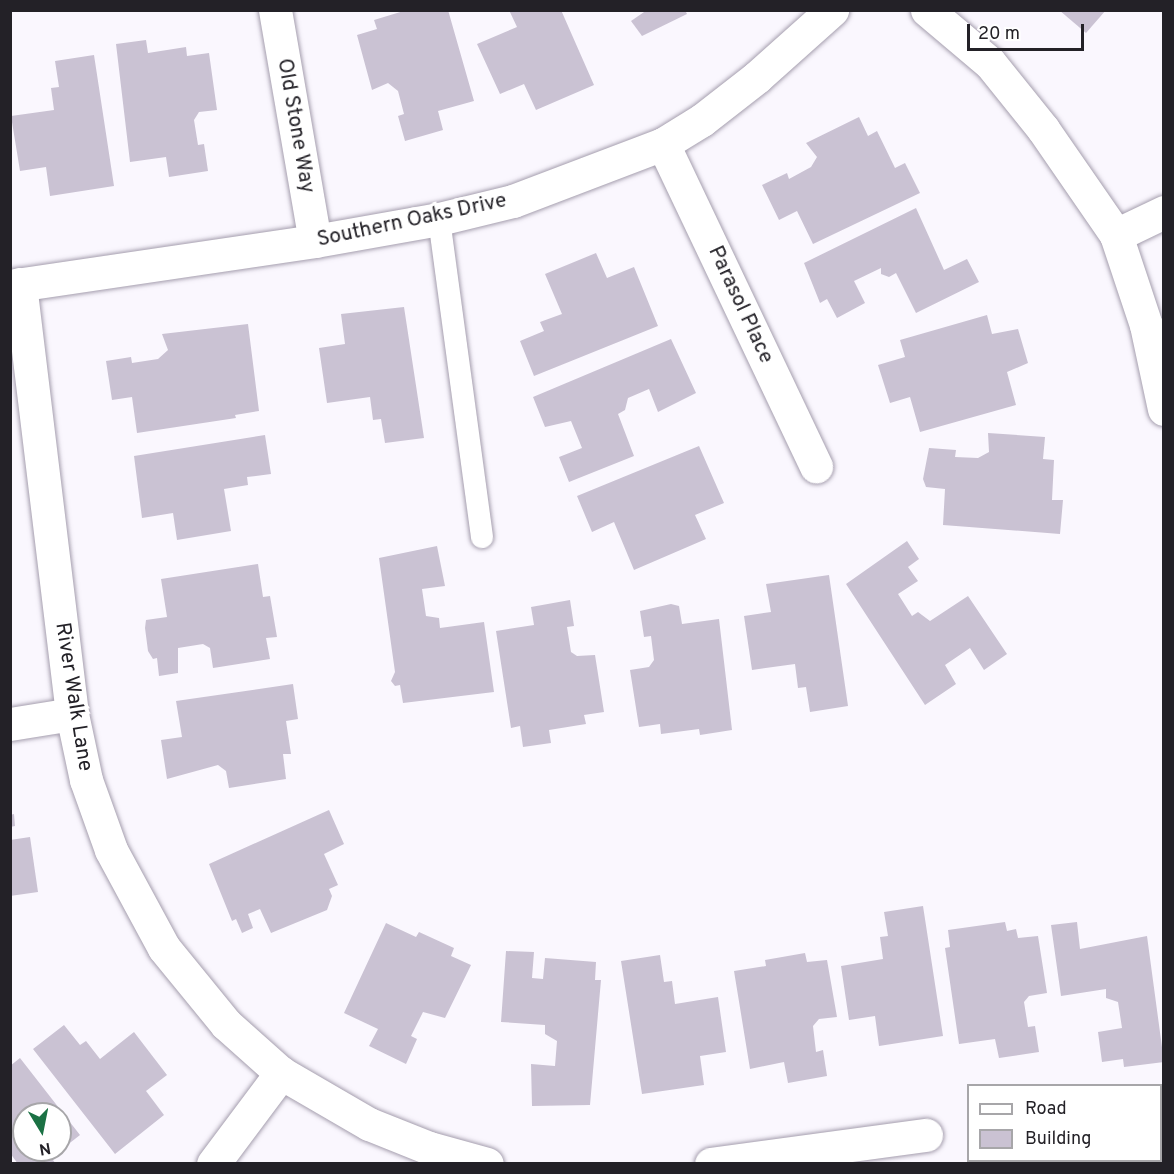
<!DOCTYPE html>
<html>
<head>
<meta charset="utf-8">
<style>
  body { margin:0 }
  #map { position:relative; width:1174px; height:1174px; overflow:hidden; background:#faf7fe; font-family:Overpass,sans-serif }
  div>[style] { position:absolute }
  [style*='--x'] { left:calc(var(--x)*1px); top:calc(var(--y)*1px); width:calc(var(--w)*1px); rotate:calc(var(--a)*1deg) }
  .building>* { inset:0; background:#cac2d3 }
  .roads { filter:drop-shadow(0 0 2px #a59eae) drop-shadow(0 0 2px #a59eae) }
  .service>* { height:22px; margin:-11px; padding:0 11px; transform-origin:11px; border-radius:11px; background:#fff }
  .minor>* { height:33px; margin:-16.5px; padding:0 16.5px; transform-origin:16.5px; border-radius:16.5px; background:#fff }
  span { translate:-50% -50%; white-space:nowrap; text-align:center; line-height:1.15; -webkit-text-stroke:6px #fff; paint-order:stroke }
  .street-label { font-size:21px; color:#232127 }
  .frame { position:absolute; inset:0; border:12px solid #232127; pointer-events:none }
  .legend { position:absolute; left:967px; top:1084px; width:195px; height:78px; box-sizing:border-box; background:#fff; border:2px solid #a7a6a9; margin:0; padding:8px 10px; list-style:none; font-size:18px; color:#232127 }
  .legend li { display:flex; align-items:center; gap:12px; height:30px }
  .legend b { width:30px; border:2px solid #a7a6a9 }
  .north { position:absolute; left:12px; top:1102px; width:60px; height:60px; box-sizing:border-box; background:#fff; border:2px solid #a7a6a9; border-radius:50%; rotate:170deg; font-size:16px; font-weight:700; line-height:24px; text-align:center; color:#232127 }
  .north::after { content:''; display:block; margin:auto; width:21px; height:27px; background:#1b7144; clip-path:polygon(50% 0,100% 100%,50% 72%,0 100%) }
  .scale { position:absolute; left:967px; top:24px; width:117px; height:27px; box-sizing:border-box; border:3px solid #232127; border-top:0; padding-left:8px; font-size:18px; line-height:21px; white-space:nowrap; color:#232127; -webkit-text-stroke:4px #fff; paint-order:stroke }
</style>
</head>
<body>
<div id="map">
  <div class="building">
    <div style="clip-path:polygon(407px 10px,448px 10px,474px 101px,438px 111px,443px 130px,405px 141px,398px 116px,404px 114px,398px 91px,388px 83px,372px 90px,357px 35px,377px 29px,374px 20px)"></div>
    <div style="clip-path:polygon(509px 10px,561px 10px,594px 85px,536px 110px,524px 84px,500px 94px,477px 44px,517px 27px)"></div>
    <div style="clip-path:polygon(647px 10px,685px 10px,687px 14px,642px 36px,631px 21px)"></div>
    <div style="clip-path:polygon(1059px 10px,1106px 10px,1086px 33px)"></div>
    <div style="clip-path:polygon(146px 40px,148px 53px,186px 47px,187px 56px,209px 53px,217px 110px,199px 112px,194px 120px,198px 145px,204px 144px,208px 171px,169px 177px,166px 157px,130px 162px,116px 44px)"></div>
    <div style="clip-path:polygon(94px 55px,114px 186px,50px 196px,46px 167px,20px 171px,11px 116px,54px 110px,51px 88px,59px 87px,55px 61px)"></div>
    <div style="clip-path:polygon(859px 117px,868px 136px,877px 131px,895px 168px,905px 163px,920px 193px,813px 244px,797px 211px,779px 220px,762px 185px,787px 173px,789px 179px,811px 167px,817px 157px,806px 143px)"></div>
    <div style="clip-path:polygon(916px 208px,944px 270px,967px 259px,979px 282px,916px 313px,896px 273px,889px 277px,881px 274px,881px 268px,854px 281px,865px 303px,837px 318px,827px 299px,820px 303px,804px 263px)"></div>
    <div style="clip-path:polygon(596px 253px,607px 278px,634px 267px,658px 326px,534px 376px,520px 341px,544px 331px,540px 322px,562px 314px,545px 274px)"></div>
    <div style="clip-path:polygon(404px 307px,424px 438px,385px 443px,381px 419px,373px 420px,370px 397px,327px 403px,319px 348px,345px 344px,341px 314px)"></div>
    <div style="clip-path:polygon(987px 315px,992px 334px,1018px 329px,1028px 363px,1007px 372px,1016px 405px,920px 432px,910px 397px,890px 403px,878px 365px,905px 357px,900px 340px)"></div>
    <div style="clip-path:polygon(248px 324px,259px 411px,235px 415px,236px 418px,137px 433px,132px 397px,112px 400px,106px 361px,131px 357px,132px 363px,158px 359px,168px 350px,162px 334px)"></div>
    <div style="clip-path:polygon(671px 339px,696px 393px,658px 412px,649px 389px,628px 398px,625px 410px,618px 414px,634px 456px,569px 482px,559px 457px,582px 448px,571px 421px,545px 427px,533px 397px)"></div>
    <div style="clip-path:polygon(988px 433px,1045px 437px,1043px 459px,1054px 460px,1052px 500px,1063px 500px,1060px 534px,943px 525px,945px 489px,926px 487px,923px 479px,929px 448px,956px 450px,955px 457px,978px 458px,989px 452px)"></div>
    <div style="clip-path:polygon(265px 435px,271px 474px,247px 477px,248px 485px,224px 489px,231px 531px,177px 540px,173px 513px,142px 518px,134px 456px)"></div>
    <div style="clip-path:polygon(699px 446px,724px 503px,695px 515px,706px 539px,634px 570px,614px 522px,592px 532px,577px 496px)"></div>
    <div style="clip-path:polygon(907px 541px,919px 559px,908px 567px,918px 581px,898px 594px,912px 616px,918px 612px,930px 621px,968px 596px,1007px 654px,984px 670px,970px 648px,945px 665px,956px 684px,925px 705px,846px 584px)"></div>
    <div style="clip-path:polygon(437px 546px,445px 586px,422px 589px,426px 616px,439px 618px,440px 628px,484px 622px,494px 692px,403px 703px,400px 685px,395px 686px,391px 681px,395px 672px,379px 558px)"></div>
    <div style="clip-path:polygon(258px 564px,263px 597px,270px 596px,277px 637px,266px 638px,270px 659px,213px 668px,210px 648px,203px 644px,178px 648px,178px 673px,159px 676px,157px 658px,153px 659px,148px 651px,145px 628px,146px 620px,167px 617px,161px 579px)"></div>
    <div style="clip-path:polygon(829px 575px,848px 706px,810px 712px,806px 687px,798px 688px,795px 664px,752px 670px,744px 616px,771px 612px,766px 584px)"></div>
    <div style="clip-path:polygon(570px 600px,574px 626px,567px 627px,571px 652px,577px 656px,595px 655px,604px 712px,584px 715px,586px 724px,549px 730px,551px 743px,523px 747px,520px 726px,511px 728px,496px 631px,534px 625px,531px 607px)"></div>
    <div style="clip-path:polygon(671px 604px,679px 606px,682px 624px,719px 619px,732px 730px,700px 735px,699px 729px,661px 734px,660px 724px,639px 727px,630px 670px,649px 667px,654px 660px,651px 636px,644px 637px,640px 611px)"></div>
    <div style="clip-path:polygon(293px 684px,298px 719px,286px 721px,291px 754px,283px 754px,286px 779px,229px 788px,226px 771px,218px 765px,167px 779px,161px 740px,182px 737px,176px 701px)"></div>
    <div style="clip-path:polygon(329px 810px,344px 844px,324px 854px,338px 885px,329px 889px,332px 896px,327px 910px,271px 933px,260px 909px,248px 914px,253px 928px,242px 933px,236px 919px,232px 921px,209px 864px)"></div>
    <div style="clip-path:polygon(14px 814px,15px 826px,10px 827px,10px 815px)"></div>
    <div style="clip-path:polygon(30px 837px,38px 892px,10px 896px,10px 840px)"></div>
    <div style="clip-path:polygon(923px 906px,943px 1036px,879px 1046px,875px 1016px,849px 1020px,841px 966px,883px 959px,880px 937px,888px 936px,884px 912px)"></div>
    <div style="clip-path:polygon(1005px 922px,1007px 931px,1016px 929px,1018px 938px,1038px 936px,1047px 993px,1029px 996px,1024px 1002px,1028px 1027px,1035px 1026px,1039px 1052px,999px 1058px,995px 1039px,959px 1044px,945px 948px,950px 947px,948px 930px)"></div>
    <div style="clip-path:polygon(1077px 922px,1080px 949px,1147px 936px,1164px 1062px,1124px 1067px,1123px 1059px,1102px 1062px,1098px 1032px,1122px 1028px,1118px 1002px,1106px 998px,1106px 989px,1061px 996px,1051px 925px)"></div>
    <div style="clip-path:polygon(386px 923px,416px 937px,419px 932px,454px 948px,451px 956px,471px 965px,445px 1018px,423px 1012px,411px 1036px,417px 1039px,406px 1064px,369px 1046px,378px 1029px,344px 1013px)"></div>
    <div style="clip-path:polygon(506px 951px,534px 952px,532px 978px,543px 979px,545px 958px,596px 962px,595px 980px,601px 980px,590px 1105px,532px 1106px,531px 1064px,555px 1066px,557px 1041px,545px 1034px,545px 1025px,501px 1022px)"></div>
    <div style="clip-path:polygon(805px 953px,807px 962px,827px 960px,837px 1017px,819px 1019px,813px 1026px,816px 1052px,823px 1050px,827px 1076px,788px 1083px,784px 1062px,750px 1069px,734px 971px,766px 966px,765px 960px)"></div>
    <div style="clip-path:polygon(660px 955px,664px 982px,672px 981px,675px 1004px,718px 997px,726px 1052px,700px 1056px,704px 1085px,642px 1094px,621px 961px)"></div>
    <div style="clip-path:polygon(64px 1025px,80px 1045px,86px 1041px,100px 1059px,134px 1032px,167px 1075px,146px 1091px,164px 1115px,115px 1154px,33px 1049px)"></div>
    <div style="clip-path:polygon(20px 1058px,80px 1135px,66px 1146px,60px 1142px,60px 1114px,24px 1114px,24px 1150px,50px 1150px,47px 1152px,56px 1164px,18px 1164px,10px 1153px,10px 1066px)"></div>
  </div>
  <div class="roads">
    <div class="service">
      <div style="--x:439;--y:219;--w:321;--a:82.3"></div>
    </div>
    <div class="minor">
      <div style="--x:275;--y:10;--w:234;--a:80.2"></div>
      <div style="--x:927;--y:10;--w:82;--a:40.1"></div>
      <div style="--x:990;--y:63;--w:85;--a:51.2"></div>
      <div style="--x:1043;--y:129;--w:129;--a:55.4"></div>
      <div style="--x:1116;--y:235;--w:95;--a:71.6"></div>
      <div style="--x:1146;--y:325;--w:86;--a:77.9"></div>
      <div style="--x:663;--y:144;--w:357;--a:64.6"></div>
      <div style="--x:1116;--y:235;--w:53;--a:-25.6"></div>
      <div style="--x:20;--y:284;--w:433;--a:83.1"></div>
      <div style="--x:72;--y:714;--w:67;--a:78"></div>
      <div style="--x:86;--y:780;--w:74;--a:70.3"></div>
      <div style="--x:111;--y:850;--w:111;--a:61.6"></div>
      <div style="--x:164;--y:948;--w:98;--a:50.8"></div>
      <div style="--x:226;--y:1024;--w:74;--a:41.7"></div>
      <div style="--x:281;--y:1073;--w:102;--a:30.1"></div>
      <div style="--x:369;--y:1124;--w:65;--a:21.8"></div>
      <div style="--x:429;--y:1148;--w:60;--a:15.4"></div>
      <div style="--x:10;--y:286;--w:308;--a:-8.4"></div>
      <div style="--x:315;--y:241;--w:126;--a:-10.1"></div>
      <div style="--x:439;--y:219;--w:76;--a:-13.7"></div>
      <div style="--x:513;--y:201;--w:160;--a:-20.8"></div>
      <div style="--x:663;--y:144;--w:46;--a:-31.6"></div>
      <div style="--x:702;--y:120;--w:70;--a:-38"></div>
      <div style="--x:757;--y:77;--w:101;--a:-41.8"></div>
      <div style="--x:10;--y:724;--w:63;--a:-9.2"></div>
      <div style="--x:213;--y:1164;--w:114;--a:-53.2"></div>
      <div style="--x:711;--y:1164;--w:217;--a:-7.7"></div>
    </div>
  </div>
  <div class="street-label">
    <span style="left:295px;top:126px;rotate:80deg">Old Stone Way</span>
    <span style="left:412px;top:221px;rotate:-12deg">Southern Oaks Drive</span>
    <span style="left:740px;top:305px;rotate:65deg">Parasol Place</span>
    <span style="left:73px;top:697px;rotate:81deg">River Walk Lane</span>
  </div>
  <div class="frame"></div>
  <ul class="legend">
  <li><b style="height:8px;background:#fff"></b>Road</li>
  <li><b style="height:16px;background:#cac2d3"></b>Building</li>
  </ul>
  <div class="north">N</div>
  <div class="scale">20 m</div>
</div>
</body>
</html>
